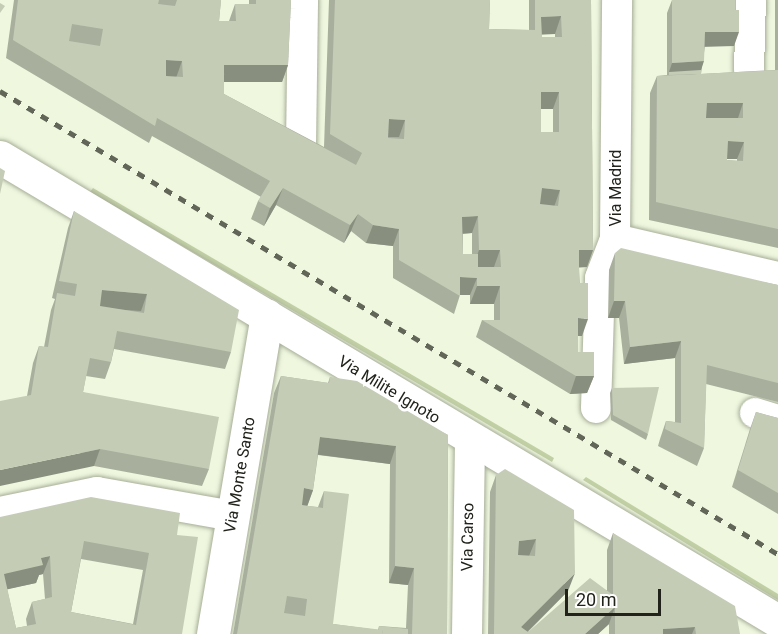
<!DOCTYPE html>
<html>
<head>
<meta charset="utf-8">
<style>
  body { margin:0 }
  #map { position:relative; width:778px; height:634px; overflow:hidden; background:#eff7df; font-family:Roboto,sans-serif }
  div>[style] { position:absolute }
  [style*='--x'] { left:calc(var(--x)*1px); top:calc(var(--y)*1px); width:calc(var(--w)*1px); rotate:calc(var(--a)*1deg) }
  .green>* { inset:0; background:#c2d0a5 }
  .roads { filter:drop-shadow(0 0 2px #a6ad97) drop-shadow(0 0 2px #a6ad97) }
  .street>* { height:30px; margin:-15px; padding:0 15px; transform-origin:15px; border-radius:15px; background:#fff }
  .secondary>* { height:33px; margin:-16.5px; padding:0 16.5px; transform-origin:16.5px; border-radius:16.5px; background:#fff }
  .rail>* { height:4.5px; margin-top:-2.25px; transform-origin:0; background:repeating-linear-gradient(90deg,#626659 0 8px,transparent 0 16px) }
  .wall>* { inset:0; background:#a9af9d }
  .shaded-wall>* { inset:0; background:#898f7f }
  .building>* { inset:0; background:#c4ccb6 }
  span { translate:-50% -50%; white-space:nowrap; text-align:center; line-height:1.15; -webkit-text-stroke:6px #fff; paint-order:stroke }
  .street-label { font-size:16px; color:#21231b }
  .scale { position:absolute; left:565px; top:589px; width:96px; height:27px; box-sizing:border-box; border:3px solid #21231b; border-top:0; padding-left:8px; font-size:18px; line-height:21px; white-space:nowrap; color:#21231b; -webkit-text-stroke:4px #fff; paint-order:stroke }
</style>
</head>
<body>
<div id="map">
  <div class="green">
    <div style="clip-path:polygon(93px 188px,554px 458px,552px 462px,90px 192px)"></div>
    <div style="clip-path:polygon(586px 477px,778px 594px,778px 600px,583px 480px)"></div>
  </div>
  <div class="roads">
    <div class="street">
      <div style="--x:749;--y:70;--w:70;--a:-88.4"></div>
      <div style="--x:301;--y:146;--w:146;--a:-89.2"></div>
      <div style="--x:615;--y:239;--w:167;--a:13.1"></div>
      <div style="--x:596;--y:408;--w:130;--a:-88.2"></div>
      <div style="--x:600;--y:278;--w:42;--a:-69"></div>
      <div style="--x:615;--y:239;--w:239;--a:-89.5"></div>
      <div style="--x:755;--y:413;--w:24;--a:17"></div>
      <div style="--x:0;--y:512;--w:99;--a:-11.7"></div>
      <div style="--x:97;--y:492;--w:138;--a:10"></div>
      <div style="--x:467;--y:634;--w:195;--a:-89.1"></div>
    </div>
    <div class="secondary">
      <div style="--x:0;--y:157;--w:906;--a:30.81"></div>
      <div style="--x:213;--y:634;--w:323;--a:-80.4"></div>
    </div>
  </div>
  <div class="rail">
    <div style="--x:0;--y:91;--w:905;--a:30.76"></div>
  </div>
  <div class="wall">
    <div style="clip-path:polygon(evenodd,14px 0,291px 0,288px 65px,282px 82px,224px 82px,224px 94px,324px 147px,329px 0,490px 0,489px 29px,529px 30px,529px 0,591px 0,593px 250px,587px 267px,579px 267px,582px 336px,578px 336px,578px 352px,594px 376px,587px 393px,570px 394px,476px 337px,482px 320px,494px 320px,494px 304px,470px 304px,470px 295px,460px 295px,454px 314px,393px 278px,393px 246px,366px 243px,351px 231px,344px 243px,276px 205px,264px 226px,251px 219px,258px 201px,261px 197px,152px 136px,149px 143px,6px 58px,14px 0,221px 0,249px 0,249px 4px,235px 4px,229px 21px,219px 21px,221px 0,14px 0,542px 34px,555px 34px,555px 37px,542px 37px,542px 34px,14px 0,541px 109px,553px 109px,553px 132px,541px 132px,541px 109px,14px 0,472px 233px,472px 254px,463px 254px,463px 234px,472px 233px)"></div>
    <div style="clip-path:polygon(evenodd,672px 0,735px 0,734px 46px,705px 46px,701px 74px,775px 70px,775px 0,778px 0,778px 248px,649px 220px,650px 93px,657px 76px,667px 75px,667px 13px,672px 0,727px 159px,737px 159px,737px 161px,727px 160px,727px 159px)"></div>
    <div style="clip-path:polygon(74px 211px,231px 352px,225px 369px,114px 349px,111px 362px,105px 379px,86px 376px,83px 392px,209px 469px,202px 486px,94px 466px,27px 396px,33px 363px,39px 346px,44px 347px,51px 310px,55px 299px,52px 298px,68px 228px)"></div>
    <div style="clip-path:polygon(615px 253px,778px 285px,778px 402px,706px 384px,704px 448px,697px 466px,658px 446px,660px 439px,666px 421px,675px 422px,675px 358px,624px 364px,619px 318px,608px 318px,609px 270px)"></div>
    <div style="clip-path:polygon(evenodd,281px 376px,328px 383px,330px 377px,448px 435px,447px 634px,233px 634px,274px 393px,281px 376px,318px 455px,390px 464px,389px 583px,408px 585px,406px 628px,379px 626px,378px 630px,333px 624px,324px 491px,318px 507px,307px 506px,313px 490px,318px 455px)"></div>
    <div style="clip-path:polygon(612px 388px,648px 434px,646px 440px,611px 420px,610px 393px)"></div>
    <div style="clip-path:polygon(756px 412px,778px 418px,778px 514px,732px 487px,750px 429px)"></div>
    <div style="clip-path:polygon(496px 475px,568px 591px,528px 632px,607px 590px,607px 550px,613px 533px,740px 634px,609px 634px,609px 624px,598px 634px,488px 634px,490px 492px)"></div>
    <div style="clip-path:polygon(evenodd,0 517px,177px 535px,182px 634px,0 634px,0 517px,81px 559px,143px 570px,133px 624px,71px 612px,81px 559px,0 517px,43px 574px,45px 599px,32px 602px,26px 619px,27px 626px,16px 628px,7px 589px,36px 583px,39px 575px,43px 574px)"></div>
  </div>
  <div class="shaded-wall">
    <div style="clip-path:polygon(561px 16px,555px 34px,534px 35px,541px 17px)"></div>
    <div style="clip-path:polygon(705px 32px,739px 32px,734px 46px,700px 47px)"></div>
    <div style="clip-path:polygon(166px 60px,182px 61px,176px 78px,160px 78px)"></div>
    <div style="clip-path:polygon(704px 61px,699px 76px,669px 72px,672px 63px)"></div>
    <div style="clip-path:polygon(224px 65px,288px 65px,282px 82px,218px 82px)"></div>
    <div style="clip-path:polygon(541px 92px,559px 92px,553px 109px,535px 109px)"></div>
    <div style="clip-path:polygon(707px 103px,743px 103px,737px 121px,700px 121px)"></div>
    <div style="clip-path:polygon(389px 119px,405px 120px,399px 137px,383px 137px)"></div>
    <div style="clip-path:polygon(728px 141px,744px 142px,737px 159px,722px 159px)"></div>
    <div style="clip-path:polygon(283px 188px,276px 205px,264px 226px,270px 208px)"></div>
    <div style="clip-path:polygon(542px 188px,560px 190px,554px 207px,536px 205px)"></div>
    <div style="clip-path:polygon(358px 214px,351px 231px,344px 243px,350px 225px)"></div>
    <div style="clip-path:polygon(478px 216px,472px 233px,456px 234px,462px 217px)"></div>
    <div style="clip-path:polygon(373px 225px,399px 229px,393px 246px,366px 243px)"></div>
    <div style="clip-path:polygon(479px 250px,500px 250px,494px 267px,473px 267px)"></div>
    <div style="clip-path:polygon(579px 250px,593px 250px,587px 267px,573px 268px)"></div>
    <div style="clip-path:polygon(460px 277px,477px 278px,470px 295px,458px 295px)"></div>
    <div style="clip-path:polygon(477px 286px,500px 286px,494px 304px,470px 304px)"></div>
    <div style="clip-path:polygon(102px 290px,147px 294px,141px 311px,95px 308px)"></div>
    <div style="clip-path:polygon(614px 301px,625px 301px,619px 318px,608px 318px)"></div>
    <div style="clip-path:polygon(578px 318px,588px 319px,582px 336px,572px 336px)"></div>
    <div style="clip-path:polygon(681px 341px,675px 358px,624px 364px,630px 347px)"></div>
    <div style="clip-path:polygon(576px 376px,594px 376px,587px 393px,570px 394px)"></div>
    <div style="clip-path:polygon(320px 437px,396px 446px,390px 464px,313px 454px)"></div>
    <div style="clip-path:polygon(100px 449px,94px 466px,0 486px,0 470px)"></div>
    <div style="clip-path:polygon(304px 488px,313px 490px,307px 507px,298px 506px)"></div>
    <div style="clip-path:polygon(536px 539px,529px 556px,512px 558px,519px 541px)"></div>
    <div style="clip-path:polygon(50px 556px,43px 574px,39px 575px,36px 583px,0 591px,4px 574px,41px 558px)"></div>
    <div style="clip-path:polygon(395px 566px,414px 568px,408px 585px,389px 583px)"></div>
    <div style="clip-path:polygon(575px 573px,568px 591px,525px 634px,521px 627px)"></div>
    <div style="clip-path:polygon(615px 607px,609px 624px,598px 634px,585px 634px)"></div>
    <div style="clip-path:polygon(695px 627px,692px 634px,661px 634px,663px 629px)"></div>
  </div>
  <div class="building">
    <div style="clip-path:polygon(evenodd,18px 0,159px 0,158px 4px,175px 6px,177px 0,221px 0,219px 21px,236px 21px,235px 4px,256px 4px,256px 0,291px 0,288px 65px,224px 65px,224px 94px,356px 165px,362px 153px,330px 134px,335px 0,490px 0,489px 29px,535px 30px,535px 0,591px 0,593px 250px,579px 250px,579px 283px,588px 283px,588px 319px,578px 318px,578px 352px,594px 352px,594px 376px,576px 376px,482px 320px,500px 320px,500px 286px,477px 286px,477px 278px,460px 277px,460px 296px,399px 260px,399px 229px,373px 225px,358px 214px,350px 225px,283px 188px,270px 208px,258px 201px,270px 181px,157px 118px,155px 126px,13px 40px,18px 0,561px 16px,562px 37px,542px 37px,541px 17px,561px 16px,18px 0,72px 24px,103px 29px,100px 46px,69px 41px,72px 24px,18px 0,166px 60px,182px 61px,183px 77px,166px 76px,166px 60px,18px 0,541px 92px,559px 92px,559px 132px,541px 132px,541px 92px,18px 0,389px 119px,405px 120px,404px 139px,388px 138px,389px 119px,18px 0,542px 188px,560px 190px,558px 206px,540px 204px,542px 188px,18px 0,478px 216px,479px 250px,500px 250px,501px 267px,478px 267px,478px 254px,463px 254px,462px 217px,478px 216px)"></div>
    <div style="clip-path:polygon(672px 0,735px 0,735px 10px,739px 10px,739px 32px,705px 32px,704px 61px,672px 63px)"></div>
    <div style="clip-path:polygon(0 3px,5px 6px,0 13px)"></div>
    <div style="clip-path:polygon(701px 70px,701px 74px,669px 75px,669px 72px)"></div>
    <div style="clip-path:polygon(evenodd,778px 70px,778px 229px,656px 202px,657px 76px,778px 70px,707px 103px,743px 103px,743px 118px,706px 118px,707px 103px,778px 70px,728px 141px,744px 142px,743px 161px,727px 160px,728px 141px)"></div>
    <div style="clip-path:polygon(0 168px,5px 171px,0 194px)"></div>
    <div style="clip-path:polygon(evenodd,74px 211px,239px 310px,231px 352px,117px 331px,111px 362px,90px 358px,83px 392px,219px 417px,209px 469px,100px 449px,0 470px,0 401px,31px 395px,39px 346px,48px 347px,57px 293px,75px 296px,77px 284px,59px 281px,74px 211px,102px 290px,147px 294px,144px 313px,100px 306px,102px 290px)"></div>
    <div style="clip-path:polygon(621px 248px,778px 285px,778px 383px,707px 365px,704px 448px,665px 429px,666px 421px,681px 423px,681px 341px,630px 347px,625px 301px,614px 301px,615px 253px)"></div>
    <div style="clip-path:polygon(evenodd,281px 376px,329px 383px,330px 377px,357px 381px,448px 435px,447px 634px,412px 634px,414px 568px,395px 566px,396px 446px,320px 437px,313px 490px,304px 488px,302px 505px,323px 508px,324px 491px,349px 494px,333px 624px,383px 630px,382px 634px,237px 634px,281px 376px,287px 596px,307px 599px,305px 616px,284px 613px,287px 596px)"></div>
    <div style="clip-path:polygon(659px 387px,648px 434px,613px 415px,612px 388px)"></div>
    <div style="clip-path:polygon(756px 412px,778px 418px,778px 493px,738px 470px)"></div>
    <div style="clip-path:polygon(evenodd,505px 469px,574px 510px,575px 573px,521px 627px,528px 632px,590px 578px,613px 595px,613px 533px,735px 606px,740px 634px,696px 634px,695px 627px,663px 629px,663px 634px,615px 634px,615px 607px,585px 634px,494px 634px,496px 475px,505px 469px,536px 539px,535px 556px,518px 555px,519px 541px,536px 539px)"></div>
    <div style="clip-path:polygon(evenodd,91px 497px,180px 513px,177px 535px,198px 537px,182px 634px,0 634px,0 517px,91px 497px,84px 541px,149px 553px,136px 625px,71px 612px,84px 541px,91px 497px,50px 556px,52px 597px,32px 602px,36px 624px,16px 628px,4px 574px,43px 565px,41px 558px,50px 556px)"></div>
    <div style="clip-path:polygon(379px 626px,408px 629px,408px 634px,382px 634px,383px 630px,379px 630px)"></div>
  </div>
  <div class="street-label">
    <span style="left:616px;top:188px;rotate:-90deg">Via Madrid</span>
    <span style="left:389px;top:390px;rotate:31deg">Via Milite Ignoto</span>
    <span style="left:240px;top:475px;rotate:-80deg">Via Monte Santo</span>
    <span style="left:468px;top:537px;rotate:-89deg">Via Carso</span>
  </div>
  <div class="scale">20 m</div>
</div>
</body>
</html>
